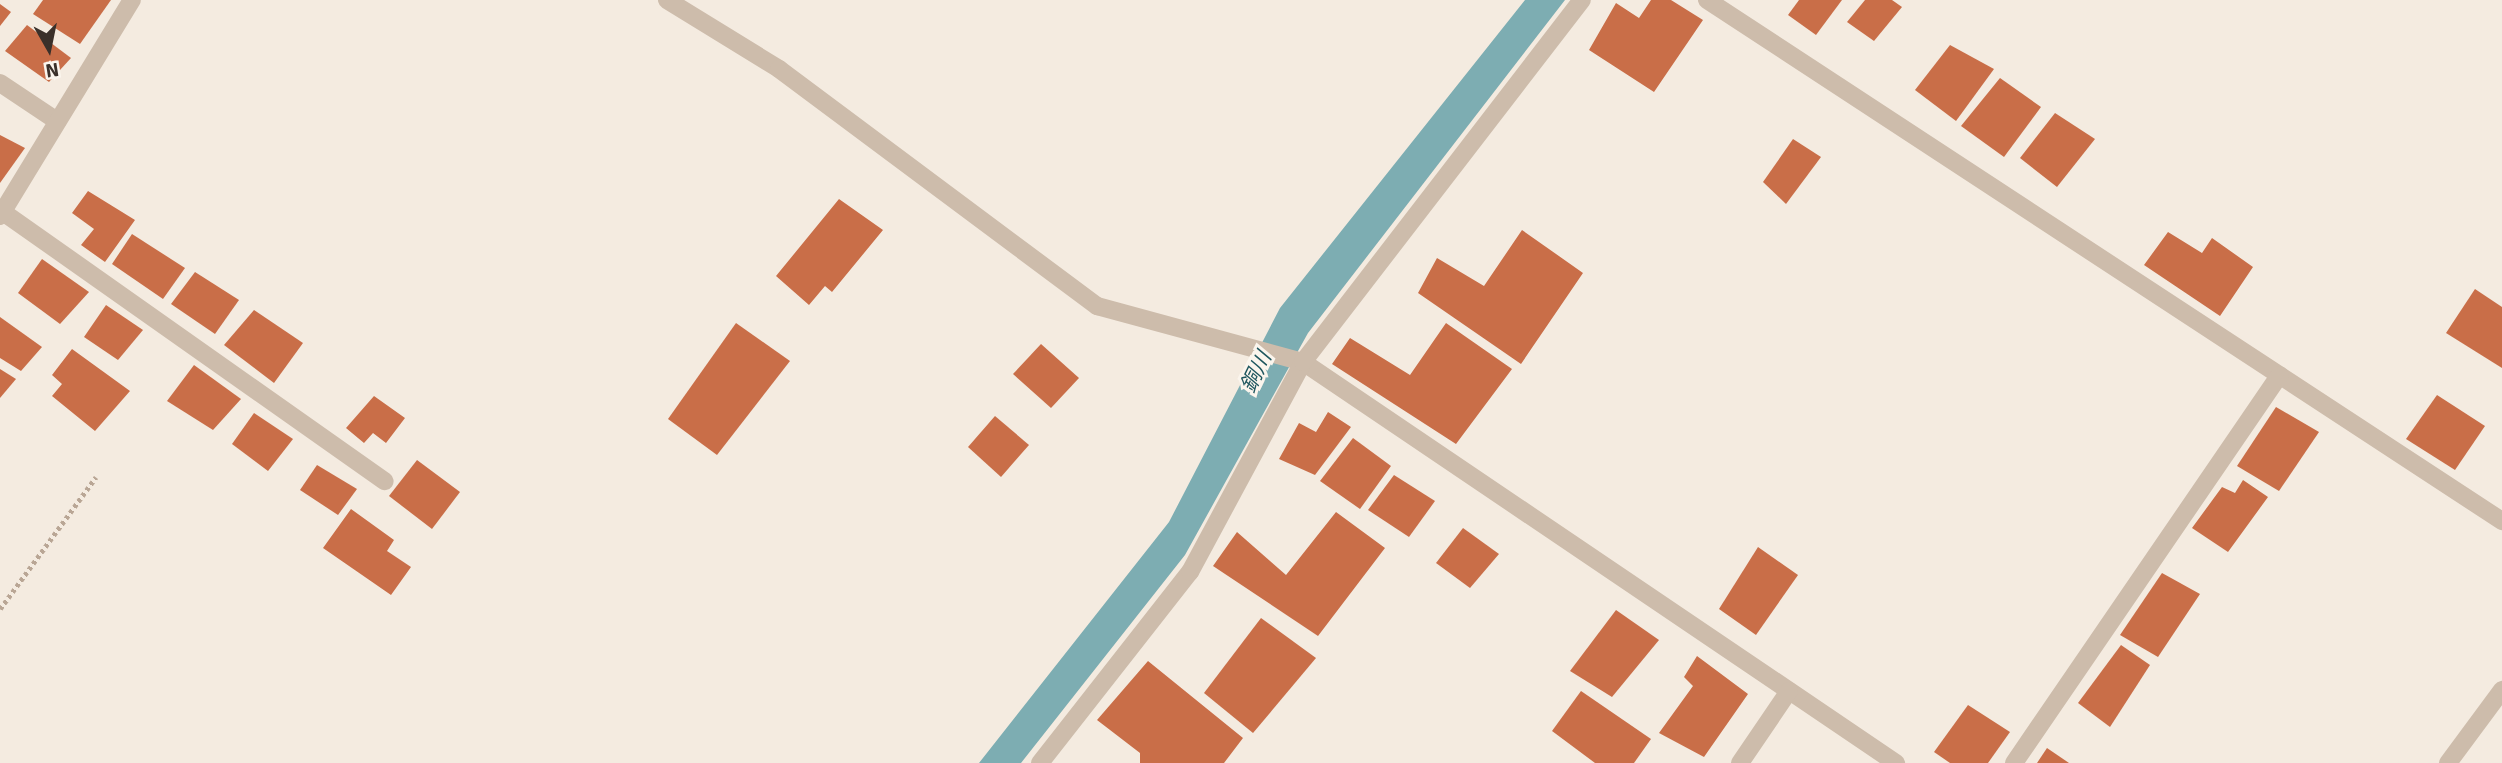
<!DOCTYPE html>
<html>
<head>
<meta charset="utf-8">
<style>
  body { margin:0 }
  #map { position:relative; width:2502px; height:763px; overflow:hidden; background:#f4ebe0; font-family:Signika,"Noto Sans JP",sans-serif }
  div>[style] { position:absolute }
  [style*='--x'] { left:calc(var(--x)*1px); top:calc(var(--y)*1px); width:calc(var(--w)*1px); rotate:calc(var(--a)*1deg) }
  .water>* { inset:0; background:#7dadb2 }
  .building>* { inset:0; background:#c96e48 }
  .path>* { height:4.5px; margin-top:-2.25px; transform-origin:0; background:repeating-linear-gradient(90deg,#b9a695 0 3.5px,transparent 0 7px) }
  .street>* { height:18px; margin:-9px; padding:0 9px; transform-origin:9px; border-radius:9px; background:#cdbcab }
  span { translate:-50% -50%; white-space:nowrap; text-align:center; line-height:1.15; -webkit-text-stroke:6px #fbf5ed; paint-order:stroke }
  .water-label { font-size:21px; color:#1e565e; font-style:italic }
  .north { position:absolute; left:14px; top:14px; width:70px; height:70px; -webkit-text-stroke:5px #fbf5ed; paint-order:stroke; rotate:171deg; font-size:19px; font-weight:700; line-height:28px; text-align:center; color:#3a302a }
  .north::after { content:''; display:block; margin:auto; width:24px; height:32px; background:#3a302a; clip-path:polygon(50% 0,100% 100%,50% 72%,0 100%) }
</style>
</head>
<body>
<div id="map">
  <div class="water">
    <div style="clip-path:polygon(1525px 0,1565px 0,1308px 333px,1185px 555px,1021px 763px,979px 763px,1169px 522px,1280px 308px)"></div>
  </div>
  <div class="building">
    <div style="clip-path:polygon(43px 0,111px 0,80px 44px,33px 14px)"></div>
    <div style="clip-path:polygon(1651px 0,1671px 0,1703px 20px,1654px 92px,1589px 50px,1616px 3px,1639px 18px)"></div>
    <div style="clip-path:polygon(1799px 0,1842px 0,1816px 35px,1788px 15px)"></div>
    <div style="clip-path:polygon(1865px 0,1892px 0,1902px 7px,1874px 41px,1847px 22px)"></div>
    <div style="clip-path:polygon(0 4px,11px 12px,0 26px)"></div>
    <div style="clip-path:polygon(27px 25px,71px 58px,49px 82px,5px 51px)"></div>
    <div style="clip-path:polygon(1950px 45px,1994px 69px,1956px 121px,1915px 90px)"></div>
    <div style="clip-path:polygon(2000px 78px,2041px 107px,2004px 157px,1961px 126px)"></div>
    <div style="clip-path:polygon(2055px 113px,2095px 139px,2057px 187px,2020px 158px)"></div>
    <div style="clip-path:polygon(0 135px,25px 148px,0 183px)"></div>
    <div style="clip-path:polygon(1793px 139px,1821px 157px,1786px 204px,1763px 182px)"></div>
    <div style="clip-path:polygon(88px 191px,135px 220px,105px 262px,81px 245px,94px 229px,72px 213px)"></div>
    <div style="clip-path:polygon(839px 199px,883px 230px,832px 292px,825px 286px,809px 305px,776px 276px)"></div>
    <div style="clip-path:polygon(1522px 230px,1583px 273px,1521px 364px,1418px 293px,1437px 258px,1484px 286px)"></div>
    <div style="clip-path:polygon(2168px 232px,2202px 253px,2212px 238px,2253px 267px,2220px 316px,2144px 265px)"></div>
    <div style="clip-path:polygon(132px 234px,185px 268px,163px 299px,112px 264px)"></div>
    <div style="clip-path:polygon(42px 259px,89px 292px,60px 324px,18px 293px)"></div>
    <div style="clip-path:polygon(195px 272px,239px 300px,215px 334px,171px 304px)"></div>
    <div style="clip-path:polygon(2475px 289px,2502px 307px,2502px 368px,2446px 333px)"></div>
    <div style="clip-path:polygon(106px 305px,143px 330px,118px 360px,84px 337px)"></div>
    <div style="clip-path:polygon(254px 310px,303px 343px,274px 383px,224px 345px)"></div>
    <div style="clip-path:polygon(0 317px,42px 347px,21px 371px,0 358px)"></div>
    <div style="clip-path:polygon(736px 323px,790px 361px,717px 455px,668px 419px)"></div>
    <div style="clip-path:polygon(1446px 323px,1512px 369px,1456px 444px,1332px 364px,1350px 338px,1410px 375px)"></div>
    <div style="clip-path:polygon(1041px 344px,1079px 378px,1051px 408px,1013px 374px)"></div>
    <div style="clip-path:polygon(72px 349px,130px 391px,95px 431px,52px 396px,62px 384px,52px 375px)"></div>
    <div style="clip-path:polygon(194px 365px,241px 399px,213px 430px,167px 401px)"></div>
    <div style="clip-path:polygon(0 369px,16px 379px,0 398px)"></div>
    <div style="clip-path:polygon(2437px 395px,2485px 426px,2455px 470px,2406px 439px)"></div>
    <div style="clip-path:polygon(374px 396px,405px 418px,386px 443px,373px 433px,364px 443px,346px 428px)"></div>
    <div style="clip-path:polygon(2276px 407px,2319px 432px,2279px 491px,2237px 466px)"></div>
    <div style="clip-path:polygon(1328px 412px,1351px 427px,1315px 475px,1279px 459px,1299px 423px,1316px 432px)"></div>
    <div style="clip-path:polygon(254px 413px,293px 439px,268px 471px,232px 444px)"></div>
    <div style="clip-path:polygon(995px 416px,1029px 445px,1001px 477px,968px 447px)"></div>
    <div style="clip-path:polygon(1353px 438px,1391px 466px,1360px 509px,1320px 481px)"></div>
    <div style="clip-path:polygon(417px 460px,460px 492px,432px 529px,389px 496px)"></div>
    <div style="clip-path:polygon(317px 465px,357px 489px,338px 515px,300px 490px)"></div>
    <div style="clip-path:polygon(1394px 475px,1435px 501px,1409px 537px,1368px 510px)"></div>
    <div style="clip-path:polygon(2243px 480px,2268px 497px,2228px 552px,2192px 528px,2222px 487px,2235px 493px)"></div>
    <div style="clip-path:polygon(351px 509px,394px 540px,387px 551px,411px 567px,391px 595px,323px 548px)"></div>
    <div style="clip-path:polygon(1336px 512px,1385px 548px,1318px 636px,1213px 566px,1237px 532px,1286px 575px)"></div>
    <div style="clip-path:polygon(1463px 528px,1499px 554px,1470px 588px,1436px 563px)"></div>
    <div style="clip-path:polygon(1758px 547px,1798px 575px,1756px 635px,1719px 609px)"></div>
    <div style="clip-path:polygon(2162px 573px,2200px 594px,2158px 657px,2120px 635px)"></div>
    <div style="clip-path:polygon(1616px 610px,1659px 640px,1612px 697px,1570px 671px)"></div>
    <div style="clip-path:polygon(1261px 618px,1316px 658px,1253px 733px,1204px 693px)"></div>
    <div style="clip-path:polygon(2121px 645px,2150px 665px,2110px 727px,2078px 703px)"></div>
    <div style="clip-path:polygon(1697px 656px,1748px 694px,1704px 757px,1659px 733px,1693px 686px,1684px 677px)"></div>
    <div style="clip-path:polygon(1148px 661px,1243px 738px,1224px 763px,1140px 763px,1140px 753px,1097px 720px)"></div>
    <div style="clip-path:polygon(1581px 691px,1651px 739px,1634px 763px,1595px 763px,1552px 731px)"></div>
    <div style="clip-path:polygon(1968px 705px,2010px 732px,1988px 763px,1950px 763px,1934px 752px)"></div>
    <div style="clip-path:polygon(2047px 748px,2069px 763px,2037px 763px)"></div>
  </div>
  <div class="path">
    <div style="--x:0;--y:609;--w:163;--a:-54"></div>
  </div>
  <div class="street">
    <div style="--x:667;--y:0;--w:132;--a:31.6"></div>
    <div style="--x:779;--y:69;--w:397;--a:36.7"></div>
    <div style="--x:1097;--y:306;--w:213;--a:15.2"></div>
    <div style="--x:1303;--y:362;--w:716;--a:34.07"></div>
    <div style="--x:1707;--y:0;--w:951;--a:33.24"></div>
    <div style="--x:0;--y:83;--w:69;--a:33.7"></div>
    <div style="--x:3;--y:212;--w:467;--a:35.2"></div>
    <div style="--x:0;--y:216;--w:253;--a:-58.6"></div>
    <div style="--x:1040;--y:763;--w:243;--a:-51.9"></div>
    <div style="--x:1190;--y:572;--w:238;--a:-61.7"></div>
    <div style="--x:1303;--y:362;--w:457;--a:-52.4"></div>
    <div style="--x:1740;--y:763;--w:87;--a:-55.8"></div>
    <div style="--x:2014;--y:763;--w:470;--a:-55.6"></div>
    <div style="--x:2448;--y:763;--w:91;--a:-53.5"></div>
  </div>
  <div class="water-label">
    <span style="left:1256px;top:372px;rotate:-64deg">銅川</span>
  </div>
  <div class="north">N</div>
</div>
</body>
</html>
